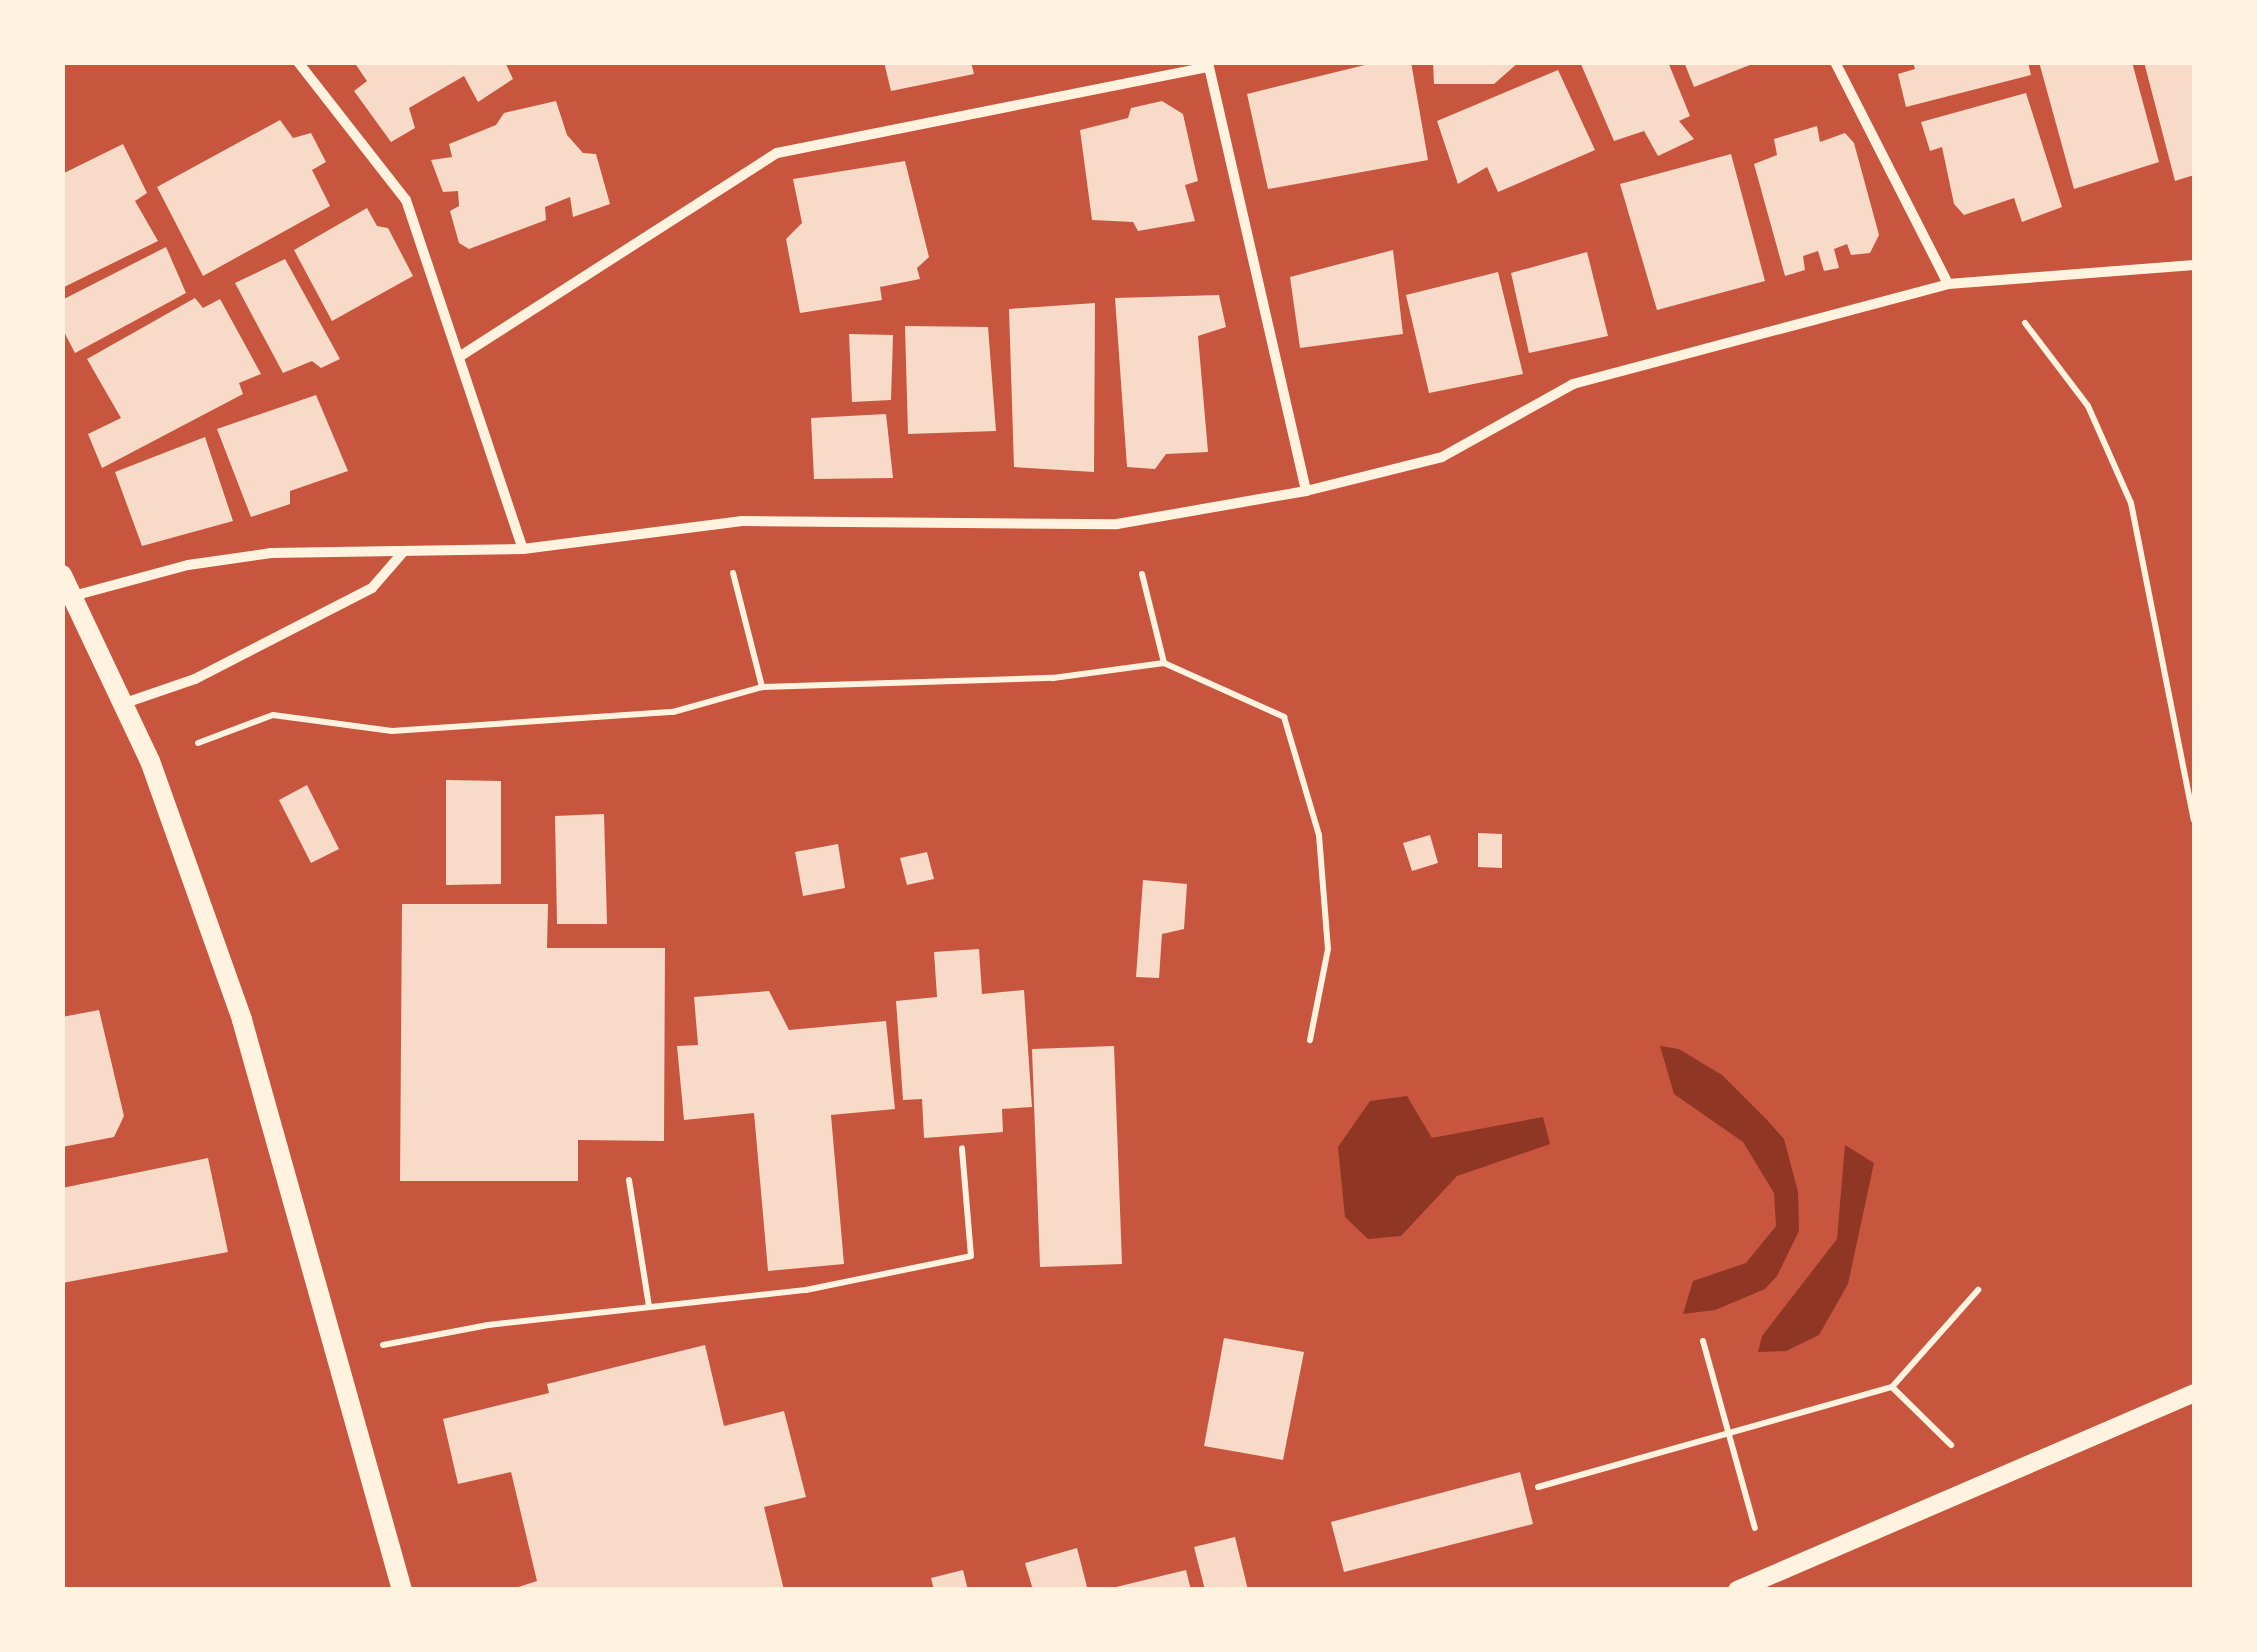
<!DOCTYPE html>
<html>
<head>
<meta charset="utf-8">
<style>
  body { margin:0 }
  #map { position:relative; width:2257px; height:1652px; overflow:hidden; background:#c8553d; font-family:Inter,sans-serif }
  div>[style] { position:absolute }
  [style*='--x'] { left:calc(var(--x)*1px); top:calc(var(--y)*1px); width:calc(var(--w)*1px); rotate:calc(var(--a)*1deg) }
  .water>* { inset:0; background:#8f3625 }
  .building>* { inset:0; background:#f7dbc8 }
  .path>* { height:6px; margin:-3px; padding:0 3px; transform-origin:3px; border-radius:3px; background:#fff3e0 }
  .minor>* { height:10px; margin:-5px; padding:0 5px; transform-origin:5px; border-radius:5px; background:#fff3e0 }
  .tertiary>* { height:18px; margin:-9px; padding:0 9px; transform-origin:9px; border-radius:9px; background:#fff3e0 }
  .secondary>* { height:20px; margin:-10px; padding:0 10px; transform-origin:10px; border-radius:10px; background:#fff3e0 }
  span { translate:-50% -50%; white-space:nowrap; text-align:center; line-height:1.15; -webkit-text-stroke:8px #fff3e0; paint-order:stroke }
  .frame { position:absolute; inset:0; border:65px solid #fff3e0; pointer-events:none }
</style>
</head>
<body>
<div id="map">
  <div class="water">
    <div style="clip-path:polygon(1660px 1046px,1679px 1049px,1722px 1075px,1766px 1119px,1784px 1139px,1798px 1192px,1799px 1231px,1777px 1276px,1765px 1289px,1715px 1310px,1683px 1314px,1693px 1281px,1746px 1263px,1776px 1226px,1774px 1193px,1743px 1142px,1674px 1094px)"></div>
    <div style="clip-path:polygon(1407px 1096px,1432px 1138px,1543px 1117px,1550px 1144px,1457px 1176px,1401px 1236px,1368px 1239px,1345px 1217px,1338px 1147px,1370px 1101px)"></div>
    <div style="clip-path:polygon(1845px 1145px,1874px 1163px,1848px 1284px,1819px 1335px,1786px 1351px,1758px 1352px,1762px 1336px,1837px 1239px)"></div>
  </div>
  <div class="building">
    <div style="clip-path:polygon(354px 62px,505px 62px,513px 79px,478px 102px,464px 76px,409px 108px,415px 128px,391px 142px,354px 91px,367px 81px)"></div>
    <div style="clip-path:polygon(884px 62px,971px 62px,974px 74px,891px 91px)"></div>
    <div style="clip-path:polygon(1377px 62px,1411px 62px,1428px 160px,1268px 189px,1247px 94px)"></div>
    <div style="clip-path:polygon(1433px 62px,1519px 62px,1494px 84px,1434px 84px)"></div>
    <div style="clip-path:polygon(1580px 62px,1668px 62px,1690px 116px,1679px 121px,1694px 139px,1658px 156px,1644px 131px,1614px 141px)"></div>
    <div style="clip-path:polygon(1684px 62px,1755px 62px,1755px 63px,1694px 87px)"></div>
    <div style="clip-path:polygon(1913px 62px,2028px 62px,2031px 75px,1906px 107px,1898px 74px,1915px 69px)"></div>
    <div style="clip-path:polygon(2039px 62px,2132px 62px,2159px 162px,2074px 189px)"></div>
    <div style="clip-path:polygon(2144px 62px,2194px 62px,2194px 175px,2175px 181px)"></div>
    <div style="clip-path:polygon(1558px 70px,1595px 150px,1498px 192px,1487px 167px,1458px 184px,1437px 121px)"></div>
    <div style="clip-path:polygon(2026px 93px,2062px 207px,2022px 222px,2014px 198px,1964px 215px,1954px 204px,1942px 147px,1930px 151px,1921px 122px)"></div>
    <div style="clip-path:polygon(556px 101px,567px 135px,583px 153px,596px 154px,610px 204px,573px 217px,570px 197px,545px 207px,546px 220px,469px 249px,459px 243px,450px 211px,459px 206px,458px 191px,443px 192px,431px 160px,452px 157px,449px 144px,496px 125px,504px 113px)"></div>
    <div style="clip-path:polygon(1162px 101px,1183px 114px,1198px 181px,1185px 185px,1195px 221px,1138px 231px,1133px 222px,1092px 220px,1080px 130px,1128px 118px,1131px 108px)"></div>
    <div style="clip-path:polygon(280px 120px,293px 138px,311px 133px,326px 162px,312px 170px,330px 206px,203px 276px,157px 187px)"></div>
    <div style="clip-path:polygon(1817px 126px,1820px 142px,1845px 133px,1854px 143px,1879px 235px,1870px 253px,1851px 255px,1847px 244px,1834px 249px,1839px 268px,1824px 271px,1818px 251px,1803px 256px,1805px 270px,1785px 276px,1754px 164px,1777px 155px,1774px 139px)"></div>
    <div style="clip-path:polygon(123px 144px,147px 193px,135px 201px,158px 241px,62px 288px,62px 174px)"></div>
    <div style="clip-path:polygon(1731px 154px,1765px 281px,1657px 310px,1620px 184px)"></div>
    <div style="clip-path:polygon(905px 161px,929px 257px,917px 268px,920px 279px,880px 287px,882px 300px,800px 313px,786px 239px,802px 223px,793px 179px)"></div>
    <div style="clip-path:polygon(367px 208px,377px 226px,388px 228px,413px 276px,332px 321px,294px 250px)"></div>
    <div style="clip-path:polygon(166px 247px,186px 293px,75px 353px,62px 328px,62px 300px)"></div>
    <div style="clip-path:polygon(1393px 250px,1403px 334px,1300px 348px,1290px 277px)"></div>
    <div style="clip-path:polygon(1587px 252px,1608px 336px,1529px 353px,1511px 273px)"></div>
    <div style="clip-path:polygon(285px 259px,340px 359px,321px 368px,312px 361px,283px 373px,235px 283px)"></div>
    <div style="clip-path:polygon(1498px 272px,1523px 374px,1429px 393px,1406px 295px)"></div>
    <div style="clip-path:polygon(1219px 295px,1226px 327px,1198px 336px,1208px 452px,1166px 454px,1155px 469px,1127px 467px,1115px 298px)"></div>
    <div style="clip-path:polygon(195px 298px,203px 308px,220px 299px,261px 374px,239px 383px,243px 394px,102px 468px,88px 434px,121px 418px,87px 359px)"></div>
    <div style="clip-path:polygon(1095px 303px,1094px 472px,1014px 467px,1009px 309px)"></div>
    <div style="clip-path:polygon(905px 326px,988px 327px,996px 431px,908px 434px)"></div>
    <div style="clip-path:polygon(849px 334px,893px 335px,891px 400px,852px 402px)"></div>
    <div style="clip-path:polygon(316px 395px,348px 471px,290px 491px,290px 504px,251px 517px,217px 429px)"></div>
    <div style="clip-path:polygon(886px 414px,893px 478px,814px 479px,811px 418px)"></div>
    <div style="clip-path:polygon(205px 437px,233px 521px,142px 546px,115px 472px)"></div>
    <div style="clip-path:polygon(446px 780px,501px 781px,501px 884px,446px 885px)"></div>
    <div style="clip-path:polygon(307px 785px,339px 849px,311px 863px,279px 800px)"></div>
    <div style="clip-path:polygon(604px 814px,607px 924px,557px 924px,555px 816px)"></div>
    <div style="clip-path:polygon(1478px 833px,1502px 834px,1502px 868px,1478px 867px)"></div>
    <div style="clip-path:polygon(1430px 835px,1438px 863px,1412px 871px,1403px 843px)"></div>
    <div style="clip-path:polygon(838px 844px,845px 888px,803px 896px,795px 852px)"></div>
    <div style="clip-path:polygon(927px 852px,934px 879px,907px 885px,900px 858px)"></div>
    <div style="clip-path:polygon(1143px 880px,1187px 884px,1184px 929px,1162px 934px,1159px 978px,1136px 977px)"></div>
    <div style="clip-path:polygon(402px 904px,548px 904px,547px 948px,665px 948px,664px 1141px,578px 1140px,578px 1181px,400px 1181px)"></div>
    <div style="clip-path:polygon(979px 949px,982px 994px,1024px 990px,1032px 1107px,1002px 1109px,1003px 1132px,924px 1138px,922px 1099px,903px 1100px,896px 1001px,937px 997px,934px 952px)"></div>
    <div style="clip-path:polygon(769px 991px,789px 1030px,886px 1021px,895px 1109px,831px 1115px,844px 1264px,768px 1271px,754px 1113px,684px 1120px,677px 1046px,698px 1045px,694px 997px)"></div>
    <div style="clip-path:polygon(99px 1010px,124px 1116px,114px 1137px,62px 1147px,62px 1017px)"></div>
    <div style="clip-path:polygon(1114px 1046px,1122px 1264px,1040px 1267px,1032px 1049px)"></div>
    <div style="clip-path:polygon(208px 1158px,228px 1252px,62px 1283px,62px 1188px)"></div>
    <div style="clip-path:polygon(1224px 1338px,1304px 1352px,1283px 1460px,1204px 1446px)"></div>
    <div style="clip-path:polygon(705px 1345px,724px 1426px,784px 1411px,806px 1497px,764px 1507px,784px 1590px,509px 1590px,537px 1581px,511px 1472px,458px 1484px,443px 1419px,549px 1393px,547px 1384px)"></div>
    <div style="clip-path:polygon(1520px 1472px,1533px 1524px,1344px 1572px,1331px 1522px)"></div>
    <div style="clip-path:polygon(1235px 1537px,1248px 1590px,1205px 1590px,1194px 1547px)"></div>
    <div style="clip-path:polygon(1077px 1548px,1087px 1587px,1033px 1590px,1025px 1563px)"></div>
    <div style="clip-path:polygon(963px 1570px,968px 1590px,934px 1590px,931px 1578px)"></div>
    <div style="clip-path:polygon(1186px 1570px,1191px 1590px,1113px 1590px,1112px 1588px)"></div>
  </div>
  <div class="path">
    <div style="--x:2025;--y:323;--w:104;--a:52.8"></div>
    <div style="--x:2088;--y:406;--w:106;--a:66.1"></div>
    <div style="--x:2131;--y:503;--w:323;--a:78.8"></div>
    <div style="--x:733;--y:573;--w:118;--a:75.7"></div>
    <div style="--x:1142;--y:574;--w:92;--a:76.1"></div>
    <div style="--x:198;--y:743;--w:80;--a:-20.5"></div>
    <div style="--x:273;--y:715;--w:120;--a:7.7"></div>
    <div style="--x:392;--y:731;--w:282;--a:-3.9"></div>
    <div style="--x:673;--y:712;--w:92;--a:-15.7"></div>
    <div style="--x:762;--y:687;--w:291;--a:-1.8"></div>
    <div style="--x:1053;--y:678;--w:112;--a:-7.7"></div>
    <div style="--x:1164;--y:663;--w:132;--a:24.2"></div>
    <div style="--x:1284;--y:717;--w:123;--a:73.5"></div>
    <div style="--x:1319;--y:835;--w:114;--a:85.5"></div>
    <div style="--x:1328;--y:949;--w:93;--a:101.2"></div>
    <div style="--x:629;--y:1180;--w:128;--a:81"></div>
    <div style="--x:1703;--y:1341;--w:194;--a:74.5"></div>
    <div style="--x:383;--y:1345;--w:107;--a:-10.8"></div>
    <div style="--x:488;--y:1325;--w:320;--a:-6.3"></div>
    <div style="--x:806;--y:1290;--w:168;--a:-11.6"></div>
    <div style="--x:971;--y:1256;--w:108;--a:-94.8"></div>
    <div style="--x:1892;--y:1387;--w:83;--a:44.5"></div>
    <div style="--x:1538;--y:1487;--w:368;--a:-15.8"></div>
    <div style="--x:1892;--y:1387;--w:130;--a:-48.4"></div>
  </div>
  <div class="minor">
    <div style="--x:298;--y:62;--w:175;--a:52"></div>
    <div style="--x:406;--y:200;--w:368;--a:71.5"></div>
    <div style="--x:1835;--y:62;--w:249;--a:63"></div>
    <div style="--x:459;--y:357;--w:378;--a:-32.7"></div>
    <div style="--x:777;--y:153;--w:440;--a:-11.3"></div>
    <div style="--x:1209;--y:67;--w:435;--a:77.1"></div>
    <div style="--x:73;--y:596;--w:119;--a:-15.1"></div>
    <div style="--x:188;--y:565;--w:84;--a:-8.2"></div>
    <div style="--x:271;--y:553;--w:252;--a:-0.9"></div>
    <div style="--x:523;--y:549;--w:221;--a:-7.3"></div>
    <div style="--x:742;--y:521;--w:375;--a:0.5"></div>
    <div style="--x:1117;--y:524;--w:192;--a:-9.9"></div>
    <div style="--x:1306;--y:491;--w:140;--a:-14"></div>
    <div style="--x:1442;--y:457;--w:150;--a:-29.1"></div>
    <div style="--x:1573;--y:384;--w:388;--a:-14.9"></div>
    <div style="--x:1948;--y:284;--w:247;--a:-4.4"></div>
    <div style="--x:125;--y:703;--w:74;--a:-18.9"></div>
    <div style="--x:195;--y:679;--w:199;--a:-27.2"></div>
    <div style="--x:372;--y:588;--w:49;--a:-49.1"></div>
  </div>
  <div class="tertiary">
    <div style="--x:1737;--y:1590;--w:498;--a:-23.3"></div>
  </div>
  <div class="secondary">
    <div style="--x:62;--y:575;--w:206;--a:64.7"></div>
    <div style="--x:150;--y:761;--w:275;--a:70.4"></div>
    <div style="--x:242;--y:1020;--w:592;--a:74.32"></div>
  </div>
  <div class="frame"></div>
</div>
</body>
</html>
